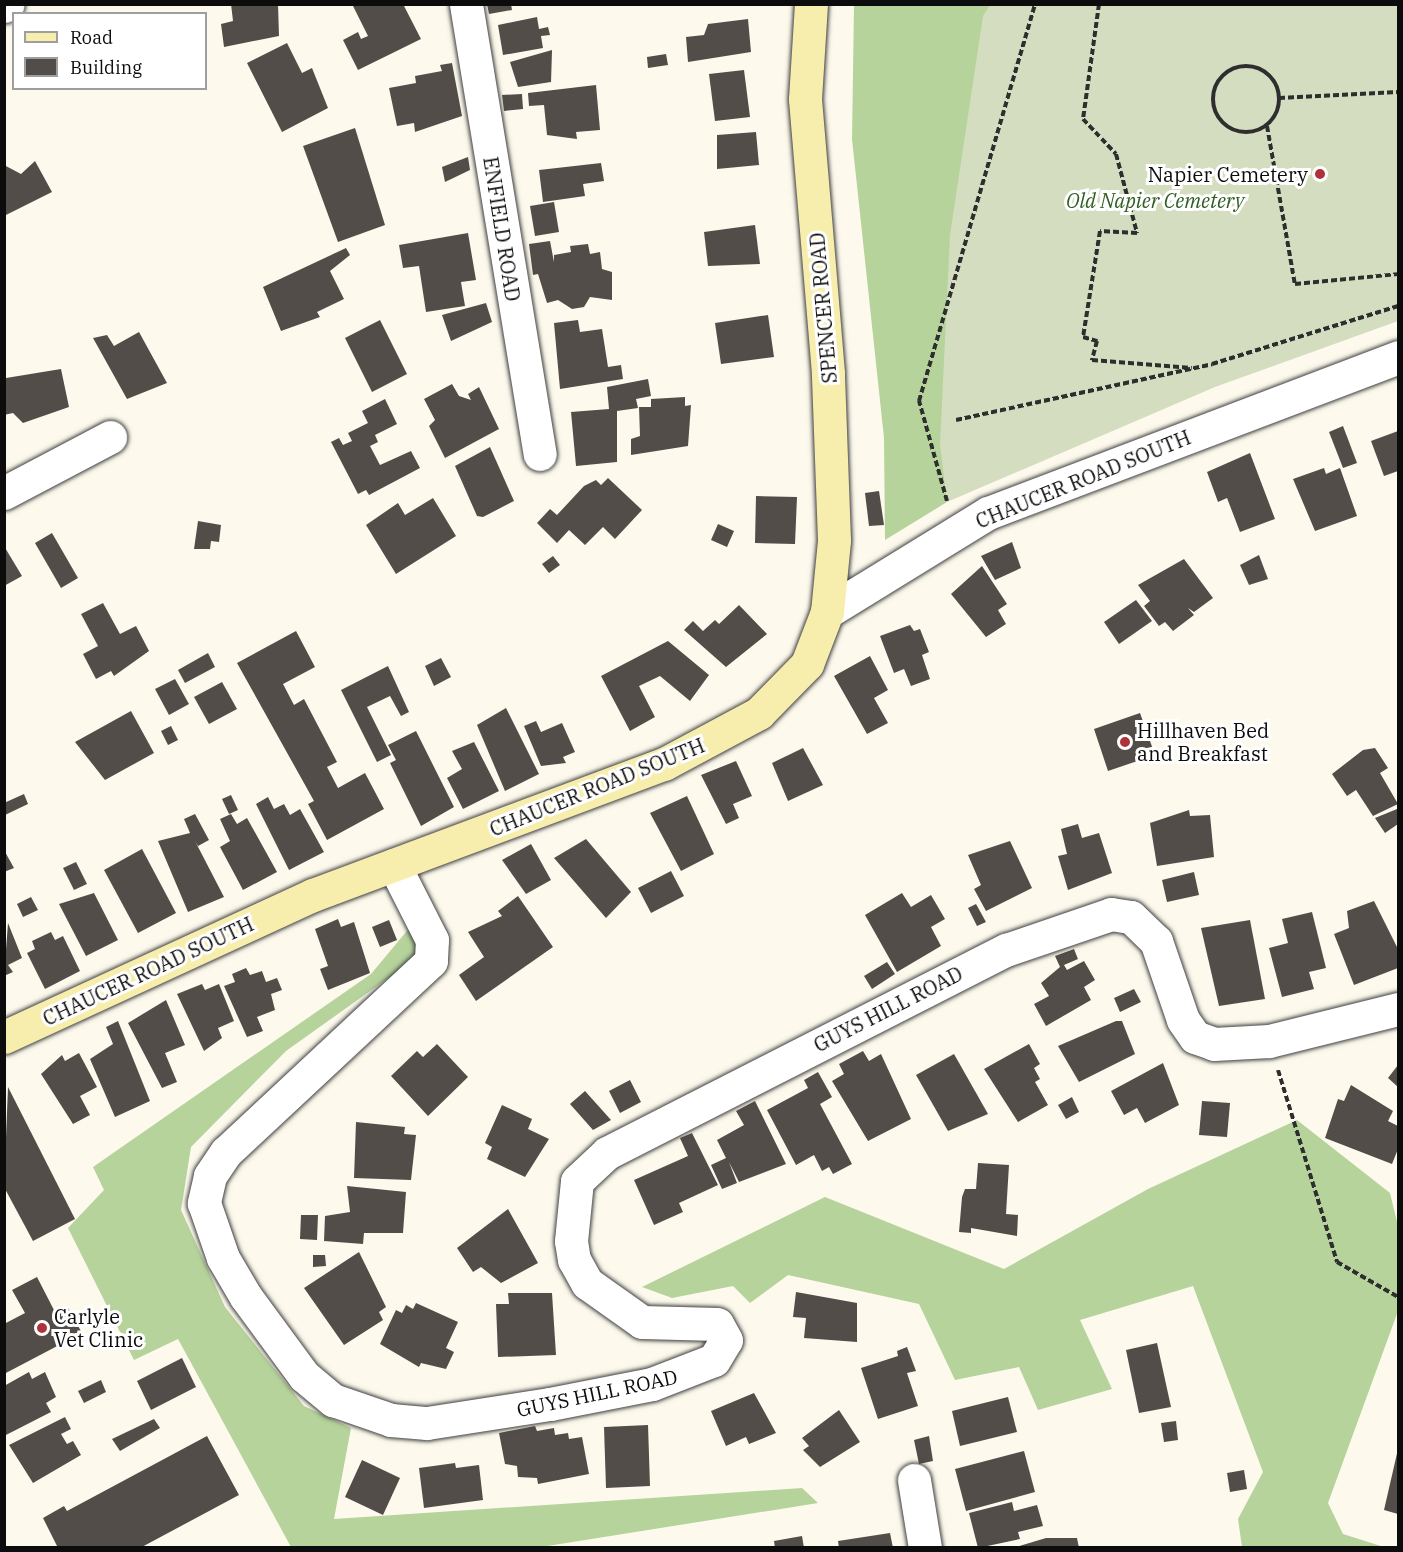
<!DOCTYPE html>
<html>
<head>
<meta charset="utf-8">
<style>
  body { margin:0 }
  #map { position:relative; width:1403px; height:1552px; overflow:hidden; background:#fdfaed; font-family:"IBM Plex Serif",serif }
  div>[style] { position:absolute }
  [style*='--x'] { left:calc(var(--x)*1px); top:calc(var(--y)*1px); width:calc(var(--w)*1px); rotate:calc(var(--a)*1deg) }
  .forest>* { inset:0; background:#b5d39b }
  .cemetery>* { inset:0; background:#d4ddc0 }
  .building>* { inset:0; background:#534d49 }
  .path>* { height:4px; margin-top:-2px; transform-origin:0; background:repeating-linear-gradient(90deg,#2e2e2e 0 6px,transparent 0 9px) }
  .path>.ring { margin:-2px; padding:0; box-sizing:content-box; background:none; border:4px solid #2e2e2e; border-radius:50% }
  .roads { filter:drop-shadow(0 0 2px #3f3f3f) drop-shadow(0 0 2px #3f3f3f) }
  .street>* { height:33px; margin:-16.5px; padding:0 16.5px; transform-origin:16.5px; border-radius:16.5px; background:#fff }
  .secondary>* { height:33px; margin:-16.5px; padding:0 16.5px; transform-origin:16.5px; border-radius:16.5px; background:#f7eeae }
  .dots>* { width:16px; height:16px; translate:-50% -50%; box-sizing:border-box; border:3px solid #fff; border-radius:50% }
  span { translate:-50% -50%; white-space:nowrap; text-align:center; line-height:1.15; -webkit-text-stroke:6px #fff; paint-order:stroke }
  .poi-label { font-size:20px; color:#0c0c0c }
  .right { translate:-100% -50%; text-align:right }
  .left { translate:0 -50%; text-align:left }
  .park-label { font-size:20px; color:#305d23; font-style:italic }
  .street-label { font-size:20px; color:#0c0c0c }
  .frame { position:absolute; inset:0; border:6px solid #0c0c0c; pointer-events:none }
  .legend { position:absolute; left:12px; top:12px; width:195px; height:78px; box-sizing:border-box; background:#fff; border:2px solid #9e9e9e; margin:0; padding:8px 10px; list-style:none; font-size:18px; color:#0c0c0c }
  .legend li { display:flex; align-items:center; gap:12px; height:30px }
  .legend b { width:30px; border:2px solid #9e9e9e }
</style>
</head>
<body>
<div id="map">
  <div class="forest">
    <div style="clip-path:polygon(854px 5px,1132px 5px,1004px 306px,947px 502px,885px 540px,884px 438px,852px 139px)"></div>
    <div style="clip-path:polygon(411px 926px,422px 954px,286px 1051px,191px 1147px,181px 1210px,225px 1307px,304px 1406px,351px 1428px,334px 1519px,802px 1488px,818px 1503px,541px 1547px,291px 1547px,178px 1339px,134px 1360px,68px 1228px,104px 1190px,93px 1167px,371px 974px)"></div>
    <div style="clip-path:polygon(1297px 1120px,1390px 1193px,1398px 1226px,1398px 1311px,1328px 1503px,1343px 1534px,1384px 1547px,1242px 1547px,1238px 1519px,1263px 1472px,1193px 1286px,1080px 1320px,1112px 1389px,1038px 1410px,1019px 1367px,955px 1380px,919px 1304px,788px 1275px,750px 1303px,733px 1286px,672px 1298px,642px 1287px,825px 1197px,1004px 1269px,1148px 1189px)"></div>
  </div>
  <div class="cemetery">
    <div style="clip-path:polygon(990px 5px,1398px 5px,1398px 321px,1215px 387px,947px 502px,940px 444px,950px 235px,983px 16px)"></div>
  </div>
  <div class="building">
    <div style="clip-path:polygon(231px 4px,278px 4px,279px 36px,224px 47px,221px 24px,233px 21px)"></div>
    <div style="clip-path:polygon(352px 4px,403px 4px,421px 39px,358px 70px,343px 40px,358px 32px,361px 39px,368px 36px)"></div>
    <div style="clip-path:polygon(487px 4px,511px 4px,512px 10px,489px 14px)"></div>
    <div style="clip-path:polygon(537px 17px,539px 29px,548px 27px,550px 35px,541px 36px,543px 48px,503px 55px,498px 25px)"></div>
    <div style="clip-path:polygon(748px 19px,751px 52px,688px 62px,686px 37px,704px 35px,708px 24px)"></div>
    <div style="clip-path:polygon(287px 43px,302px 73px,312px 68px,328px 108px,282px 132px,247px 63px)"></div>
    <div style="clip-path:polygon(552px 50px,551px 82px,518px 87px,510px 62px)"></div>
    <div style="clip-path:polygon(666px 54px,668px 65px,648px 68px,647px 57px)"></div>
    <div style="clip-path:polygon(452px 63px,462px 116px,415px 132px,414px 123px,397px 126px,389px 88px,416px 83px,415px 76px,442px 71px,440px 65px)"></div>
    <div style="clip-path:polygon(744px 70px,750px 117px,715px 121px,709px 74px)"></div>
    <div style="clip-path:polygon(596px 85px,600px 130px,576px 132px,577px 139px,547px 135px,544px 105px,529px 106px,528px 93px)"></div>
    <div style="clip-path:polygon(522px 94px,523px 109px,504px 111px,502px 95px)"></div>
    <div style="clip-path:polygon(355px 128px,385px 225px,338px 242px,303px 146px)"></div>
    <div style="clip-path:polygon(756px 132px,759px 165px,717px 169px,717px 135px)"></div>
    <div style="clip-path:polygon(468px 157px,470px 170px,445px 182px,442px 167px)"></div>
    <div style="clip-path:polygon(35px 161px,52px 192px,4px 216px,4px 165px,21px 174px)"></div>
    <div style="clip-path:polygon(601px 163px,604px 181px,583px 184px,585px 196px,543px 202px,539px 170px)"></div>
    <div style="clip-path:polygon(554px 202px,559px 232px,535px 236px,530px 206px)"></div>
    <div style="clip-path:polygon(755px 225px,760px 264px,708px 266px,704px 232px)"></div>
    <div style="clip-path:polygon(468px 233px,476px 280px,461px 282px,465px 306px,426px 312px,419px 266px,403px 268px,399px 245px)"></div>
    <div style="clip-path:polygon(550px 241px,554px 262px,554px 255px,571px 252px,570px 246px,588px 244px,590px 254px,600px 252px,602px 269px,612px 272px,612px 300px,590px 297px,584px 307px,572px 309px,558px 300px,547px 303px,538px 274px,533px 275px,529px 244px)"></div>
    <div style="clip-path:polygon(346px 248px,350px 255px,330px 271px,344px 299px,317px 312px,320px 317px,281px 331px,263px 287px)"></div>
    <div style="clip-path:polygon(486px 303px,492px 322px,451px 341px,442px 315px)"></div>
    <div style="clip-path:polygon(768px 315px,774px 357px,721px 364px,715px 323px)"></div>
    <div style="clip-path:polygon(380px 320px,407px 374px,372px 392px,345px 338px)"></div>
    <div style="clip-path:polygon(578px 320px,580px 332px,602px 329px,608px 367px,621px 365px,623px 379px,560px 389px,554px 323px)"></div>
    <div style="clip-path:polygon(139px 332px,167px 383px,127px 399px,93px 338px,107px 335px,114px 346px)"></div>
    <div style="clip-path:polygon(61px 369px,69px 407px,23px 423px,13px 413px,4px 415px,6px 378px)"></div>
    <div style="clip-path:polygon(648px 379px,651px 396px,636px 399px,638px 408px,617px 411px,617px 462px,576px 466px,571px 412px,609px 409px,607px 387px)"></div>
    <div style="clip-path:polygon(452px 384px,459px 396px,471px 400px,468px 394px,479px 387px,499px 429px,445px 458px,429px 426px,435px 420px,424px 399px)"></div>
    <div style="clip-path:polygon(685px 397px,685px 406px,691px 405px,688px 446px,631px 455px,631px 439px,640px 436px,639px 407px,651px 407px,651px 399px)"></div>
    <div style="clip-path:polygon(385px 399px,397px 424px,375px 435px,378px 442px,370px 446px,380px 465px,411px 451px,420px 468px,369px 495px,366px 490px,358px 494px,331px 442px,339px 438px,343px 445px,352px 441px,348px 433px,368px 423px,362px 411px)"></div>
    <div style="clip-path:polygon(1343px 426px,1357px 463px,1343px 468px,1329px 432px)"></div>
    <div style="clip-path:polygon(1398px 431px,1398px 471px,1384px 476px,1371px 441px)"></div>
    <div style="clip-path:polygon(490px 447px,514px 501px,483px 517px,477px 516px,455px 466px)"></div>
    <div style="clip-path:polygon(1250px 453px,1275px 519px,1240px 532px,1227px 498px,1218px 502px,1207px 472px)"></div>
    <div style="clip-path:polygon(1324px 468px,1326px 474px,1340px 468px,1357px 516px,1315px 531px,1293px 479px)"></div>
    <div style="clip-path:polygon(608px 478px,642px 510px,615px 539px,603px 527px,585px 545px,569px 530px,557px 543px,537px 523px,550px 509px,557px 515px,584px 486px,596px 480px,601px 485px)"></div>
    <div style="clip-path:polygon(879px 491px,884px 525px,869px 526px,865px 493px)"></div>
    <div style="clip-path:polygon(756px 496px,797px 497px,795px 544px,755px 543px)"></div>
    <div style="clip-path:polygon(433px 498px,456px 536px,396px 574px,366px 525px,398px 503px,405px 515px)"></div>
    <div style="clip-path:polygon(198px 521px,221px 525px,219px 542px,211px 541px,210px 549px,194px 549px)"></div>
    <div style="clip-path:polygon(718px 524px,734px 531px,727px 547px,711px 540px)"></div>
    <div style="clip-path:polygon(52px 533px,78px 578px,61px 588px,35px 543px)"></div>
    <div style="clip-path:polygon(1012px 542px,1021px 568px,995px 580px,981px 556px)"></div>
    <div style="clip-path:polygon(4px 546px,22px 576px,4px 586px)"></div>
    <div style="clip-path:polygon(1259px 555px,1268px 579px,1249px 585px,1240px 565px)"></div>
    <div style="clip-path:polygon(553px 556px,560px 565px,549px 573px,542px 564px)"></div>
    <div style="clip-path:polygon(1184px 559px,1213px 598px,1194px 612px,1188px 608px,1194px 615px,1173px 631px,1165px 622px,1159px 626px,1144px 606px,1150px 601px,1138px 585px)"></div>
    <div style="clip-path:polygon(982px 566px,1007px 604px,998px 610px,1006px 624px,986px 637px,951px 594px)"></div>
    <div style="clip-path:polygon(1136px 600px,1152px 621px,1119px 644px,1104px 622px)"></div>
    <div style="clip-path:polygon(103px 603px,120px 634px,136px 626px,149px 651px,114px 676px,111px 671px,96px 679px,83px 654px,98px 646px,81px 614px)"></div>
    <div style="clip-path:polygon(739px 605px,767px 634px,726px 667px,684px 630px,693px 621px,703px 631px,715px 620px,719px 624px)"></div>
    <div style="clip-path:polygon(910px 625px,914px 631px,920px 629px,929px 652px,922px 655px,930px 679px,911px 686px,904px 669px,894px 673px,880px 636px)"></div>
    <div style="clip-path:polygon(296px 631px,315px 667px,283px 684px,294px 705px,304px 699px,337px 762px,327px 767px,338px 788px,365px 773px,384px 809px,327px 840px,308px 804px,314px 801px,237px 663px)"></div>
    <div style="clip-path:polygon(668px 641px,709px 675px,690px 701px,660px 676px,639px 686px,655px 717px,630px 731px,601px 676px)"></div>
    <div style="clip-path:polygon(208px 653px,215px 667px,185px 683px,178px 670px)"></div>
    <div style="clip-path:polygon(870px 656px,888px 690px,874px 698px,888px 723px,867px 734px,834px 676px)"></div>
    <div style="clip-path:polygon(441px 658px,451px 677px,434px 686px,425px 666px)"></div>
    <div style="clip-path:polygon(388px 666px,409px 712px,401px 716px,390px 696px,367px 707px,391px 755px,377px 762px,341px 690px)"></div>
    <div style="clip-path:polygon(175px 679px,189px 704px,169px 715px,155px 689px)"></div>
    <div style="clip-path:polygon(222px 682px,237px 709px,209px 724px,194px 697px)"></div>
    <div style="clip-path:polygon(506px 708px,539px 774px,505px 791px,477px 725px)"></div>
    <div style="clip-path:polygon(131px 711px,154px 753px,105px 780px,75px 742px)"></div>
    <div style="clip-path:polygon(1140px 713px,1155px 755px,1108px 771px,1094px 729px)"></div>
    <div style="clip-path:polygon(536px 721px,541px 732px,562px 723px,575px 752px,563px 757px,566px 763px,541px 766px,524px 726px)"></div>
    <div style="clip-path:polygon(171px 726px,178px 740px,168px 745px,161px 731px)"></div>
    <div style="clip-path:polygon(416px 731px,454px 807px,421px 826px,390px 763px,396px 760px,388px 745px)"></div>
    <div style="clip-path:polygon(474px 742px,499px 791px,463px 809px,447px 778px,462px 769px,452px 751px)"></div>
    <div style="clip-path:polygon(803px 748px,823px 785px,788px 801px,772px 763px)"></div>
    <div style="clip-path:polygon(1375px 748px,1388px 768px,1380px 773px,1398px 804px,1373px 816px,1356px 790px,1347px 796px,1332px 774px,1363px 750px)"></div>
    <div style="clip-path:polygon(736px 761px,752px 796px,733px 804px,739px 818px,726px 824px,701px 775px)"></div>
    <div style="clip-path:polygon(24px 794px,28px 804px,5px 815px,4px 803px)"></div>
    <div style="clip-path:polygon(231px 795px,238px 810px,229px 814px,222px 799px)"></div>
    <div style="clip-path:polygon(687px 796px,714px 854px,681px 871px,650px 813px)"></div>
    <div style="clip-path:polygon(268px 797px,274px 809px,284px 804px,290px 815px,300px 809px,324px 852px,289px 870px,256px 804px)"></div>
    <div style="clip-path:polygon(1397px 809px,1398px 824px,1385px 833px,1375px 818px)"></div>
    <div style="clip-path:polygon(1189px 810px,1190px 816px,1210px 815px,1214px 857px,1157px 866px,1150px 823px)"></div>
    <div style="clip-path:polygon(195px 814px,209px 840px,198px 846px,195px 841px,224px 897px,188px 912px,158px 841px,190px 833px,184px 819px)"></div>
    <div style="clip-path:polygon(231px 814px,237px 824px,247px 818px,277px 872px,243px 890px,220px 847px,230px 841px,220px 819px)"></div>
    <div style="clip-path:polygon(1078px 824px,1082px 838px,1099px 833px,1112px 873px,1068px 890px,1058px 856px,1067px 854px,1061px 829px)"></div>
    <div style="clip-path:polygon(586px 839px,631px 892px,606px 918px,554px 858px)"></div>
    <div style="clip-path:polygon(1010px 841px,1032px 888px,986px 911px,974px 889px,981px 885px,968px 855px)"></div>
    <div style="clip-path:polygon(531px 844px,551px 880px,526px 894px,502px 860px)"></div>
    <div style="clip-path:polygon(142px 849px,176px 913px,138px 933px,104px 870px)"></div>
    <div style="clip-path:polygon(4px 850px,14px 868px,4px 872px)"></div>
    <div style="clip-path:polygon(76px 862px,87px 884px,74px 890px,63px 868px)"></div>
    <div style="clip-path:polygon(671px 871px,684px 896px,651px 913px,638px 888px)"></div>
    <div style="clip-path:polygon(1194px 872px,1199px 895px,1167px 902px,1162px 880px)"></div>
    <div style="clip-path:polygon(94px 893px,118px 940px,86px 956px,59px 904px)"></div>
    <div style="clip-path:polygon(902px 893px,911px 907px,931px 895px,945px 919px,931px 927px,941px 946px,897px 972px,865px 915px)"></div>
    <div style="clip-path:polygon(518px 896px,553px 947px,476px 1001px,459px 975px,484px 957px,468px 932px,502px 916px,498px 911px)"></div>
    <div style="clip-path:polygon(31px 897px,38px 910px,23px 917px,17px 904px)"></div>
    <div style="clip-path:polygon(1374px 901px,1398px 949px,1398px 968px,1354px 985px,1334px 934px,1349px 928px,1347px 911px)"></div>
    <div style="clip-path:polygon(976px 904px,986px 922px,977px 926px,968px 908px)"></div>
    <div style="clip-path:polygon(1312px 912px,1326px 968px,1309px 972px,1314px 989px,1282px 997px,1269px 948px,1288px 943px,1282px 919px)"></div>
    <div style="clip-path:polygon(338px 919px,341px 927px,354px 922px,370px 973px,328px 990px,320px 969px,328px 966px,315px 929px)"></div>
    <div style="clip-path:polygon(389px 920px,397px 940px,380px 947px,372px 927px)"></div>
    <div style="clip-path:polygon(1250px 920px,1265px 999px,1219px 1006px,1201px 928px)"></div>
    <div style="clip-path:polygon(8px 923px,22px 958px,8px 965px,13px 972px,4px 976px)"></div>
    <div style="clip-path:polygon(51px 932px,55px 940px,63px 936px,80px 971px,45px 989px,27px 953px,35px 949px,32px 941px)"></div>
    <div style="clip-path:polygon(1074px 949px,1078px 959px,1064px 965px,1067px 970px,1084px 961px,1095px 980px,1084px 987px,1091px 1000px,1046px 1026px,1034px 1004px,1049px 996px,1041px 983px,1060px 967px,1055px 956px)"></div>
    <div style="clip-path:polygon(887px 962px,895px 974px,872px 989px,864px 976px)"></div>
    <div style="clip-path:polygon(246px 968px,250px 975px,262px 971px,266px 982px,277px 978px,282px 990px,271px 994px,275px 1010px,257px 1017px,263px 1031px,247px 1037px,224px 986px,235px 982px,232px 974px)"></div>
    <div style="clip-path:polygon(202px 984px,205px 990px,219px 984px,234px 1021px,218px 1028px,222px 1038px,204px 1051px,177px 994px)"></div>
    <div style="clip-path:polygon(1134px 989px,1141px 1002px,1120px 1012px,1114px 998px)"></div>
    <div style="clip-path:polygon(166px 1000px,185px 1045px,165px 1053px,177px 1082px,162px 1088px,128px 1023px)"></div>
    <div style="clip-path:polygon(118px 1021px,150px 1101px,115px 1117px,90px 1059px,113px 1044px,106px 1027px)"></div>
    <div style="clip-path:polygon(1116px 1021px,1122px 1021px,1135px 1054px,1079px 1082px,1058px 1046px)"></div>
    <div style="clip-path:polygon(437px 1044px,468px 1077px,428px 1116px,391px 1076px,417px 1051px,423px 1057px)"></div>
    <div style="clip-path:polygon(1029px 1044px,1040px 1064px,1034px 1068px,1040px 1079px,1035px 1082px,1048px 1105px,1018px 1122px,984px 1069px)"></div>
    <div style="clip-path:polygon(863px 1051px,869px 1061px,881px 1054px,911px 1119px,868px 1141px,832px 1081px,844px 1074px,839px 1064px)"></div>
    <div style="clip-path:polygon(79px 1053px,97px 1087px,80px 1096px,90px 1115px,73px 1124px,41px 1074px,62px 1055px,65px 1061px)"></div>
    <div style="clip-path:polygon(954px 1054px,988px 1114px,948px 1131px,916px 1075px)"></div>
    <div style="clip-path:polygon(1163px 1063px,1179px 1105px,1145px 1123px,1137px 1108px,1124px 1115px,1111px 1091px)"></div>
    <div style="clip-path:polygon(1398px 1065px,1398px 1087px,1388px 1078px)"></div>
    <div style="clip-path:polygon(818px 1072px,832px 1097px,820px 1104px,852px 1164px,833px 1174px,829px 1167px,822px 1171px,814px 1155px,796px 1165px,767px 1110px,808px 1088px,804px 1080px)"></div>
    <div style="clip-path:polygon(630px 1080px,641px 1102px,620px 1113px,609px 1091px)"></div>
    <div style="clip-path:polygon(1351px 1085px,1393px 1111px,1388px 1121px,1398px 1126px,1398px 1149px,1392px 1164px,1325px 1138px,1338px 1099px,1344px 1101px)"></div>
    <div style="clip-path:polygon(8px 1087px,75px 1219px,33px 1241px,4px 1187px)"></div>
    <div style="clip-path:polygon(585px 1091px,611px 1120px,593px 1130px,570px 1104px)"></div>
    <div style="clip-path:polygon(1072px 1097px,1079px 1112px,1066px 1119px,1058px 1105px)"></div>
    <div style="clip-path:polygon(755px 1101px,786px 1164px,739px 1182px,729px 1162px,737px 1183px,722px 1189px,711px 1165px,726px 1158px,717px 1140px,744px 1125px,736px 1111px)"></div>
    <div style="clip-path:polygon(1202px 1101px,1230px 1103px,1227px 1137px,1199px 1135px)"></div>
    <div style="clip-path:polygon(502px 1105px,532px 1119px,528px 1129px,549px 1139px,525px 1177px,487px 1159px,492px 1147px,485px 1143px)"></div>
    <div style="clip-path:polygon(356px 1122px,405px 1127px,404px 1134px,416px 1135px,411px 1180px,354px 1178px)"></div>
    <div style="clip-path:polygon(692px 1133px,718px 1185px,679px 1203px,683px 1212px,654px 1225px,634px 1180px,688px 1156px,680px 1138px)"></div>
    <div style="clip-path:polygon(978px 1163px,1009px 1165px,1006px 1214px,1018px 1215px,1017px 1236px,971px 1228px,971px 1233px,959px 1232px,962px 1197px,965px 1189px,976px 1189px)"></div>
    <div style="clip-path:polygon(347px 1186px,406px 1192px,403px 1233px,364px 1233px,363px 1244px,324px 1241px,325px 1216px,350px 1212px)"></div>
    <div style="clip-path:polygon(508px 1209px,538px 1263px,501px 1283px,481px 1267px,473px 1272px,457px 1248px)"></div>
    <div style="clip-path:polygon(301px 1215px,318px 1215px,317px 1240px,300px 1239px)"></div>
    <div style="clip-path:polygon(359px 1252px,386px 1307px,379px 1312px,383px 1320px,344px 1345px,304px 1288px)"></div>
    <div style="clip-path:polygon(313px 1255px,325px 1255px,326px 1266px,313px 1267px)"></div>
    <div style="clip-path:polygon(37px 1277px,55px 1312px,67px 1306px,82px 1333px,4px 1374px,4px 1324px,25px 1313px,12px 1290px)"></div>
    <div style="clip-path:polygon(796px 1292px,857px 1303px,857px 1342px,804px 1338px,806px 1318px,793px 1317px)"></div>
    <div style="clip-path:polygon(508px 1293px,552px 1293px,556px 1355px,498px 1357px,496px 1304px,509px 1304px)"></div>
    <div style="clip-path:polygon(416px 1303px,458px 1322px,446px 1348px,454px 1352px,446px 1369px,421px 1363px,419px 1367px,380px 1344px,396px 1310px,402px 1313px,406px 1305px,413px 1309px)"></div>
    <div style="clip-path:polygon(1157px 1343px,1171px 1407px,1139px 1413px,1126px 1350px)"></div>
    <div style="clip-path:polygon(907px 1347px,916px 1371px,907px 1373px,918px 1406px,878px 1419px,861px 1368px,898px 1356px,897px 1351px)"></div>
    <div style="clip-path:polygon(182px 1358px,196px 1387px,151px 1410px,137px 1381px)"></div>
    <div style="clip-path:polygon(29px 1372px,32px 1379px,45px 1372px,56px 1397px,46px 1403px,51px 1412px,4px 1436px,4px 1386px)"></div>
    <div style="clip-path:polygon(101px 1380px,106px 1392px,84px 1403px,78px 1391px)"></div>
    <div style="clip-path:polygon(754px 1393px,776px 1433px,749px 1444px,746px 1437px,726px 1446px,711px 1411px)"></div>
    <div style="clip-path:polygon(1008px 1397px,1017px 1432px,960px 1446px,952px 1411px)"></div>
    <div style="clip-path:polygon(839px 1410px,860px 1442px,820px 1467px,803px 1450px,809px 1446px,802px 1438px)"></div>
    <div style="clip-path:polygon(65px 1417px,71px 1429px,61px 1434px,67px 1444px,73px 1441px,81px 1455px,33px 1483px,9px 1445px)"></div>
    <div style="clip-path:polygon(154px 1419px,160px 1428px,120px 1451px,112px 1439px)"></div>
    <div style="clip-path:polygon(1176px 1421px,1178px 1440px,1164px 1442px,1161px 1423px)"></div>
    <div style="clip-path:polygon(648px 1425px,650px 1486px,606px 1488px,604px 1427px)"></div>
    <div style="clip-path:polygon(535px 1426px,537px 1431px,554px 1428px,555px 1435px,568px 1433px,569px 1439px,582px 1437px,589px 1474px,538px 1484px,537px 1478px,518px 1477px,517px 1466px,505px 1464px,499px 1433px)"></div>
    <div style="clip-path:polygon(207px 1436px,239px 1495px,140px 1548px,58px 1548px,43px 1518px,64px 1506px,67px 1511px)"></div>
    <div style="clip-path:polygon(929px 1436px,933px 1461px,919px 1464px,914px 1440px)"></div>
    <div style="clip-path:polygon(1398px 1449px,1398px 1514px,1384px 1510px)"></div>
    <div style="clip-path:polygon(1024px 1451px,1035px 1492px,966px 1511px,955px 1469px)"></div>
    <div style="clip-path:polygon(362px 1460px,400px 1478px,383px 1515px,345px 1497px)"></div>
    <div style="clip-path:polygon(455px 1463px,456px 1468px,479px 1465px,483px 1500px,424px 1508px,419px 1468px)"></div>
    <div style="clip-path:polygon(1244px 1470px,1247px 1489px,1230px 1492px,1227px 1473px)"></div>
    <div style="clip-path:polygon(1012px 1502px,1014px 1511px,1037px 1505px,1043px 1526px,1018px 1532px,1020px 1539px,978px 1548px,969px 1513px)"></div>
    <div style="clip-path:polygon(890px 1533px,893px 1548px,839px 1548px,838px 1541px)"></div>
    <div style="clip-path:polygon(802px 1536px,804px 1548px,775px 1548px,774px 1541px)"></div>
    <div style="clip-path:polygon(1046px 1538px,1077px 1538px,1079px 1548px,1013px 1548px)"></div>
  </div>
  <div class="path">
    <div style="--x:1099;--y:4;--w:116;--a:97.9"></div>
    <div style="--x:1083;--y:119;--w:48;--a:46.7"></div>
    <div style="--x:1116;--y:154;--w:82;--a:75.1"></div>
    <div style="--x:1137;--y:233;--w:37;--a:-177"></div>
    <div style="--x:1100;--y:231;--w:107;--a:99.1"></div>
    <div style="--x:1083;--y:337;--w:15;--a:16"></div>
    <div style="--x:1097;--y:341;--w:20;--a:105"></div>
    <div style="--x:1092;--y:360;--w:100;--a:4.6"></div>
    <div class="ring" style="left:1213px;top:66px;width:62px;height:62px"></div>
    <div style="--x:1279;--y:98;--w:119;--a:-2.9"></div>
    <div style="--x:1267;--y:126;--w:160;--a:80"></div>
    <div style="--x:1295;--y:284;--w:103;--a:-5.5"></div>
    <div style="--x:956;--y:420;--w:262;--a:-12.3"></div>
    <div style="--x:1212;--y:364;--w:195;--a:-17.3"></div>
    <div style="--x:947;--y:501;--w:104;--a:-105.6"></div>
    <div style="--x:919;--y:401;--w:414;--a:-73.7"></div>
    <div style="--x:1278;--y:1070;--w:201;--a:72.9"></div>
    <div style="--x:1337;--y:1262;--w:70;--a:29.8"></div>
  </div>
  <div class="roads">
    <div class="street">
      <div style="--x:466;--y:4;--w:456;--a:80.7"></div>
      <div style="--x:4;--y:6;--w:4;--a:-27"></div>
      <div style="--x:4;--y:493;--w:120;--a:-27.8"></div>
      <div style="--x:827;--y:612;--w:189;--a:-31.6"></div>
      <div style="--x:988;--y:513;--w:439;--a:-20.8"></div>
      <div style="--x:394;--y:865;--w:84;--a:63.1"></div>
      <div style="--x:432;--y:940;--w:21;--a:93"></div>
      <div style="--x:431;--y:961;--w:280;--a:137"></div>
      <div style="--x:226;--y:1152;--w:29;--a:124"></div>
      <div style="--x:210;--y:1176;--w:28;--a:103"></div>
      <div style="--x:204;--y:1203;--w:58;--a:70.9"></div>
      <div style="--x:223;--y:1258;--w:45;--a:59.5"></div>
      <div style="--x:246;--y:1297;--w:98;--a:53.7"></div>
      <div style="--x:304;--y:1376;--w:38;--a:40"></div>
      <div style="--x:333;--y:1400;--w:61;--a:19"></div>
      <div style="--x:391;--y:1420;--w:36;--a:5"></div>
      <div style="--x:427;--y:1423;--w:124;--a:-8.8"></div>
      <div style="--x:550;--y:1404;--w:104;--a:-11.1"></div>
      <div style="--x:652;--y:1384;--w:66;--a:-21.2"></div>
      <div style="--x:714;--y:1360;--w:23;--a:-59"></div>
      <div style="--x:726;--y:1340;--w:18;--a:-119"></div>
      <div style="--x:717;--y:1324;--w:75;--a:-178.5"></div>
      <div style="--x:642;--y:1322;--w:67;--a:-144.7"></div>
      <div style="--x:587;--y:1283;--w:26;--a:-119"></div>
      <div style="--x:574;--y:1260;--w:19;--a:-99"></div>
      <div style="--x:571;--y:1241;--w:60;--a:-84.3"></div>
      <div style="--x:577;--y:1181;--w:41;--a:-43"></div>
      <div style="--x:607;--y:1153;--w:448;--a:-27"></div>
      <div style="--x:1006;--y:950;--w:111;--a:-18.9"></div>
      <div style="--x:1111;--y:914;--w:20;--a:9"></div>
      <div style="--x:1131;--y:917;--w:35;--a:44"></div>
      <div style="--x:1156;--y:941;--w:83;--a:71.1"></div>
      <div style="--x:1183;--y:1020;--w:21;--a:55"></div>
      <div style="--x:1195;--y:1037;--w:20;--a:20"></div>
      <div style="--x:1214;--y:1044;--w:55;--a:-3.1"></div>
      <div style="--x:1269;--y:1041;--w:133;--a:-13.9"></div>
      <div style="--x:914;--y:1480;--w:69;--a:80.8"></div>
    </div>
    <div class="secondary">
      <div style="--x:4;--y:1037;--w:340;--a:-24.7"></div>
      <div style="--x:313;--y:895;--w:375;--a:-20.5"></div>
      <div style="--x:664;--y:764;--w:108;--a:-28.2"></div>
      <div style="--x:759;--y:713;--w:69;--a:-45.6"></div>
      <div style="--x:807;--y:664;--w:56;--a:-69"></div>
      <div style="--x:827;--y:612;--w:72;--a:-84.4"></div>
      <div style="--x:834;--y:540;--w:167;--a:-92.1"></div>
      <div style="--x:828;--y:373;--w:275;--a:-94.8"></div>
      <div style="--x:805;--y:99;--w:95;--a:-86.4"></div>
    </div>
  </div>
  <div class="dots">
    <div style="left:1320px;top:174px;background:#ae3239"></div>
    <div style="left:1125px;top:742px;background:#ae3239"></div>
    <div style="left:42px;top:1328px;background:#ae3239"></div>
  </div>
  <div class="poi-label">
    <span class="right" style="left:1308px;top:174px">Napier Cemetery</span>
    <span class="left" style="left:1137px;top:742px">Hillhaven Bed<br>and Breakfast</span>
    <span class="left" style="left:54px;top:1328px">Carlyle<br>Vet Clinic</span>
  </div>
  <div class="park-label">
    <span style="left:1155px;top:200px">Old Napier Cemetery</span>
  </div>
  <div class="street-label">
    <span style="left:502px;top:229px;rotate:81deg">ENFIELD ROAD</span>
    <span style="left:823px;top:308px;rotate:-95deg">SPENCER ROAD</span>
    <span style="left:1083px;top:479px;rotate:-22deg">CHAUCER ROAD SOUTH</span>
    <span style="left:597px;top:787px;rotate:-22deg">CHAUCER ROAD SOUTH</span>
    <span style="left:148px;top:971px;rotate:-25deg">CHAUCER ROAD SOUTH</span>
    <span style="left:888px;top:1009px;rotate:-27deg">GUYS HILL ROAD</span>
    <span style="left:597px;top:1393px;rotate:-12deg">GUYS HILL ROAD</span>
  </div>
  <div class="frame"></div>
  <ul class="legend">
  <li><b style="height:8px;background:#f7eeae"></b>Road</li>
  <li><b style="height:16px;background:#534d49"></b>Building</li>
  </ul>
</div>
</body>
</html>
